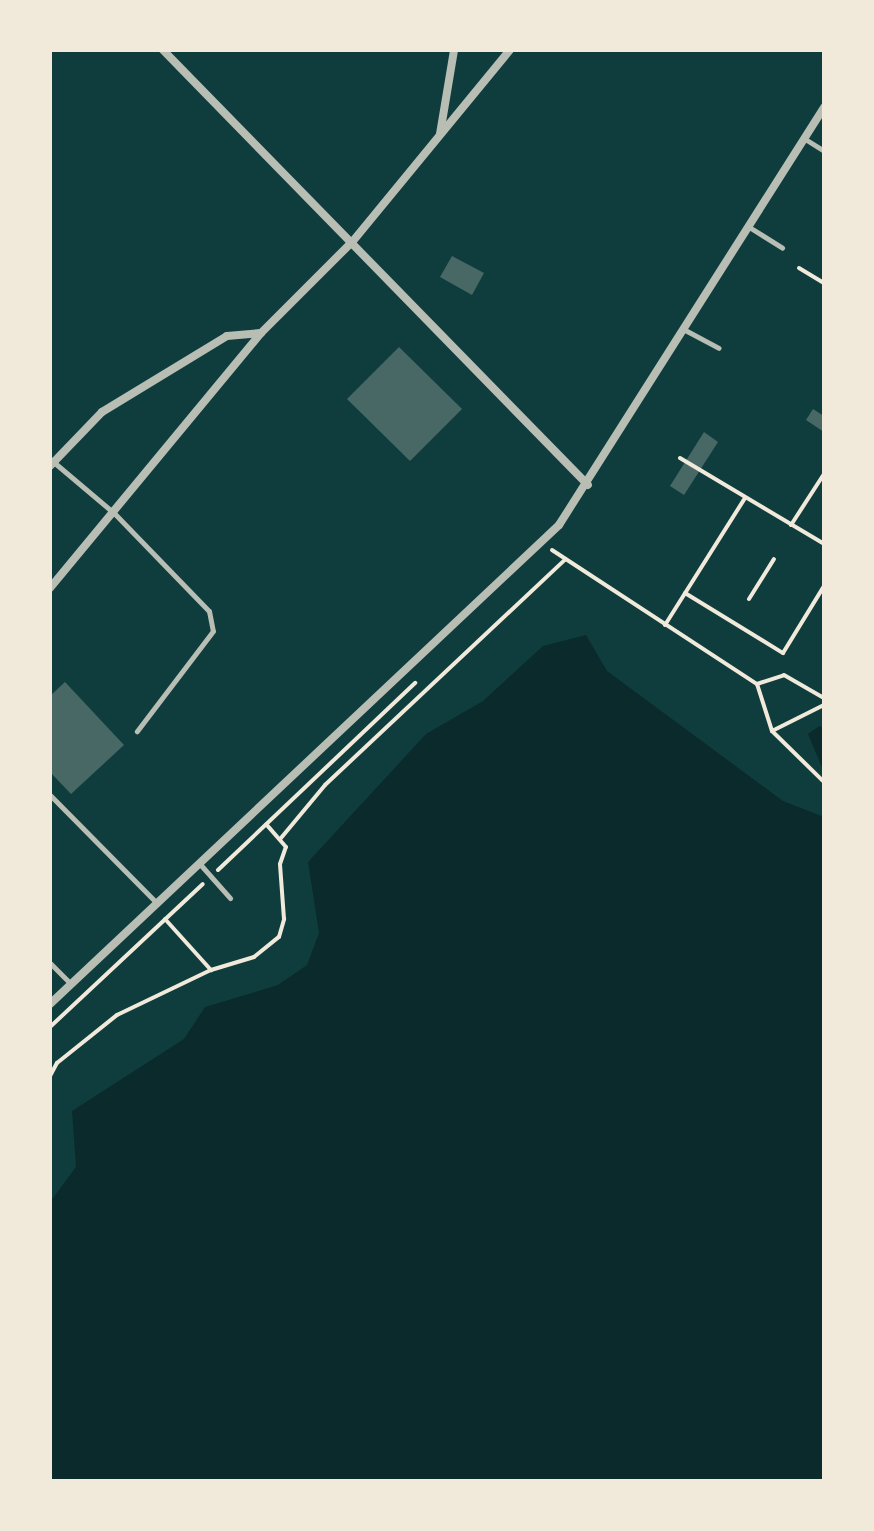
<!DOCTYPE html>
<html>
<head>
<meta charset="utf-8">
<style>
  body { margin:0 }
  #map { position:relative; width:874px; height:1531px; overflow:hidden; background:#0f3d3e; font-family:Mulish,sans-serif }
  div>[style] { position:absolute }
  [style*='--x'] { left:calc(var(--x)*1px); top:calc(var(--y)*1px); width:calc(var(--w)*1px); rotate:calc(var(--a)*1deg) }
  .water>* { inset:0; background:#0a2a2b }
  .building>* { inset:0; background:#486865 }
  .path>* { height:4px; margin:-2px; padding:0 2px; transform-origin:2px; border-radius:2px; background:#f1e9da }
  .service>* { height:5px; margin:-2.5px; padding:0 2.5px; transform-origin:2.5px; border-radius:2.5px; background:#b8beb3 }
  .minor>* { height:8px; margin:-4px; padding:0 4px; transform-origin:4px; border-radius:4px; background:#b8beb3 }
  span { translate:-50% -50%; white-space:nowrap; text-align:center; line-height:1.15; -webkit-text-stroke:6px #f1e9da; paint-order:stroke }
  .frame { position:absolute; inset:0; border:52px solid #f1e9da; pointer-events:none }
</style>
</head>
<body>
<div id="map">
  <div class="water">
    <div style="clip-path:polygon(586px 635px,607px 671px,783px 801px,824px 817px,824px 1481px,50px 1481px,50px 1202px,76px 1167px,72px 1111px,184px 1039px,205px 1007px,278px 985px,307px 965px,319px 933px,308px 862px,426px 734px,483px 701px,543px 646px)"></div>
    <div style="clip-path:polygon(819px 726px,824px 728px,824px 772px,808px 734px)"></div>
  </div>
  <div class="building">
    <div style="clip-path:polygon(452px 256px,484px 273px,472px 295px,440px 277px)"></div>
    <div style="clip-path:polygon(399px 347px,462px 409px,410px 461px,347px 399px)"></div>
    <div style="clip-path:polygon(813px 409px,824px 416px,824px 432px,806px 420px)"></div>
    <div style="clip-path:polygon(704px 432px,718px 442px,684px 495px,670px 486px)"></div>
    <div style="clip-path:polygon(65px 682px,124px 745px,71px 794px,50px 772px,50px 696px)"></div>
  </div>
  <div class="path">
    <div style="--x:799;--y:268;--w:29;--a:31"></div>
    <div style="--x:680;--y:458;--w:168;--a:30.8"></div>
    <div style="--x:791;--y:525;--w:61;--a:-57.1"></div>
    <div style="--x:552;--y:550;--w:245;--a:33.2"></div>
    <div style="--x:757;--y:684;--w:28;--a:-18"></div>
    <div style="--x:784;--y:675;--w:46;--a:29.9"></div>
    <div style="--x:685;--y:593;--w:115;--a:31.5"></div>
    <div style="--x:783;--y:653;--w:79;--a:-58.5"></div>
    <div style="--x:749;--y:599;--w:47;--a:-58"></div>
    <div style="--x:665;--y:625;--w:150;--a:-57.8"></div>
    <div style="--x:757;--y:684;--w:49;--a:72.3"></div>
    <div style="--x:772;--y:731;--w:73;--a:44.4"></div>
    <div style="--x:772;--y:731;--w:58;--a:-26.6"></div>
    <div style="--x:281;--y:838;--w:69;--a:-50.3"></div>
    <div style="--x:325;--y:785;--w:330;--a:-43.2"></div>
    <div style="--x:218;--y:870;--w:272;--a:-43.5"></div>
    <div style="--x:165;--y:919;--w:69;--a:48"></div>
    <div style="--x:50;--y:1027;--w:209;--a:-43.1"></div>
    <div style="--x:50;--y:1076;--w:15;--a:-62"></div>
    <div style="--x:57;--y:1063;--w:77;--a:-38.7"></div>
    <div style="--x:117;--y:1015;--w:104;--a:-25.6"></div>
    <div style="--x:211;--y:970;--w:45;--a:-16.8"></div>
    <div style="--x:254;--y:957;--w:32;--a:-39"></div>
    <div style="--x:279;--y:937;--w:19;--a:-74"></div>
    <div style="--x:284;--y:919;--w:55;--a:-94.2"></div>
    <div style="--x:280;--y:864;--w:18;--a:-71"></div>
    <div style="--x:286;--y:847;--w:30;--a:-131"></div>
  </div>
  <div class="service">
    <div style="--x:805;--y:139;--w:22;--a:32"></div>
    <div style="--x:749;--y:227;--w:39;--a:32"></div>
    <div style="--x:685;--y:330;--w:38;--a:28"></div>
    <div style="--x:50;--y:459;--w:84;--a:40.2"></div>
    <div style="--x:114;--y:513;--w:136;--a:45.9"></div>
    <div style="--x:209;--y:611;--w:20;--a:79"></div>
    <div style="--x:213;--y:631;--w:126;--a:127.2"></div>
    <div style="--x:50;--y:795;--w:149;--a:45.3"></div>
    <div style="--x:199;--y:863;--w:47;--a:48.5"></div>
    <div style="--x:50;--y:963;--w:30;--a:45"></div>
  </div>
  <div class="minor">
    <div style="--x:163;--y:50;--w:608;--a:45.67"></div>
    <div style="--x:440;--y:134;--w:85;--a:-80.5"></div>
    <div style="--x:50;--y:466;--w:75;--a:-46.1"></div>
    <div style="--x:102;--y:412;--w:146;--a:-31.3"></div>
    <div style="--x:227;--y:336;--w:34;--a:-5"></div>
    <div style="--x:50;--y:588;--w:331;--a:-50.4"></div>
    <div style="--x:261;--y:333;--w:130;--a:-45"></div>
    <div style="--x:353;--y:241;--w:247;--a:-50.6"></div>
    <div style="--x:50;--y:1004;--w:699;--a:-43.26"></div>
    <div style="--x:559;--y:525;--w:495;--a:-57.6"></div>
  </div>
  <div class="frame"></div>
</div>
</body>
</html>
